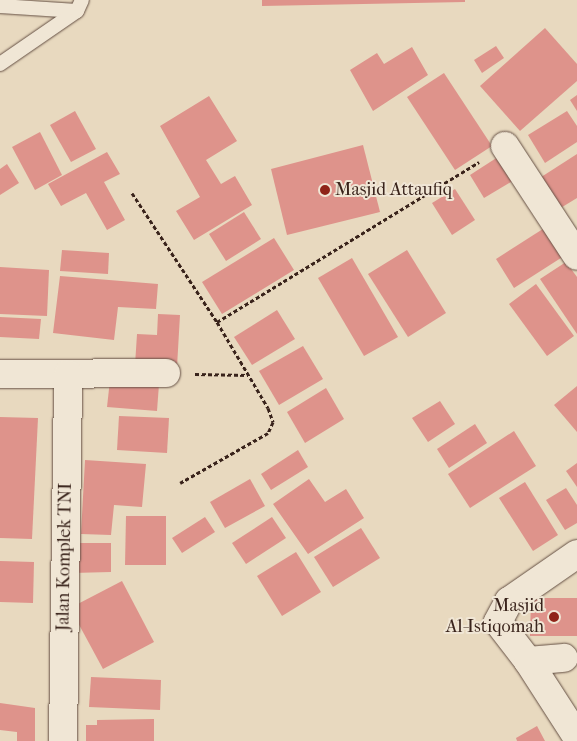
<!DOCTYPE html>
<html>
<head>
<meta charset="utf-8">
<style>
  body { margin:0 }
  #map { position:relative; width:577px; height:741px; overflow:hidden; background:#e8d9bf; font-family:"IM FELL French Canon",serif }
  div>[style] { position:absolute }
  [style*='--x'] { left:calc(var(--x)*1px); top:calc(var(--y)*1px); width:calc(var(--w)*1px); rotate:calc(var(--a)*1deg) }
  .building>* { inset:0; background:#de938b }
  .path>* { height:3px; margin-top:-1.5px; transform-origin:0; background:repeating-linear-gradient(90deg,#39231b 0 4px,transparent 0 6.5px) }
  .roads { filter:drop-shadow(0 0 1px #655044) drop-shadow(0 0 1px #655044) }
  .service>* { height:14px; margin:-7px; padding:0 7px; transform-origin:7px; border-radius:7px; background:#f0e6d5 }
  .minor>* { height:28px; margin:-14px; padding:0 14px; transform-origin:14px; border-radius:14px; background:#f0e6d5 }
  .dots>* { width:14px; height:14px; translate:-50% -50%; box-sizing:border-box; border:2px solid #f0e6d5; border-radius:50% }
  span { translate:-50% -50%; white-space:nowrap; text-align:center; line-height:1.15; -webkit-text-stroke:4px #f0e6d5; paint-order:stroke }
  .poi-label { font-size:18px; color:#39231b }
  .left { translate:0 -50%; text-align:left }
  .right { translate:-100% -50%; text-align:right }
  .street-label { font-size:18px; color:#39231b }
</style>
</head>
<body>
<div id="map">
  <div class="building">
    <div style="clip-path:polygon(262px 0,465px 0,465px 2px,262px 6px)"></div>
    <div style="clip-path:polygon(545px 28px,577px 64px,577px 81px,520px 131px,480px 86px)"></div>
    <div style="clip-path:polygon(496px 46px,504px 58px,482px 73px,474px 60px)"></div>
    <div style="clip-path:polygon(412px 47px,428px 75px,373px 111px,350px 70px,377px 53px,384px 64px)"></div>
    <div style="clip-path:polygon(444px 73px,492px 146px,455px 170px,407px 97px)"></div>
    <div style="clip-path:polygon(577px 95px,577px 111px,570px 100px)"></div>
    <div style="clip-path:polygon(209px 96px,237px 141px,206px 160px,221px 184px,235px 176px,252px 205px,194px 240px,176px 211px,200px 197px,160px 126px)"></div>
    <div style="clip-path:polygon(75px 111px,96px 149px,71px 162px,50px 125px)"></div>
    <div style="clip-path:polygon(567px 111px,577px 126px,577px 142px,545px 163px,528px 135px)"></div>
    <div style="clip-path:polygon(40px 132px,62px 175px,35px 190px,12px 147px)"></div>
    <div style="clip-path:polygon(363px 145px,380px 212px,287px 235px,271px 169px)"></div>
    <div style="clip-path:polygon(107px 152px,120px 174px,104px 182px,125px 220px,107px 230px,86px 193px,61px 206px,48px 184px)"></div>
    <div style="clip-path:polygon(577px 154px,577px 198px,554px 212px,535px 181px)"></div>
    <div style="clip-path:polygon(501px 155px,516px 179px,484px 198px,470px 175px)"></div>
    <div style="clip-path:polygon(7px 164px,19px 183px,0 195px,0 169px)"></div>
    <div style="clip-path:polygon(455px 189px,475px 220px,452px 235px,432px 203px)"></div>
    <div style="clip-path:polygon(244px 212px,261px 239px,226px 261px,209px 234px)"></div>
    <div style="clip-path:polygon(546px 227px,564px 256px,514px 288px,496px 259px)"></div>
    <div style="clip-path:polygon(274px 238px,294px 270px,222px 314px,202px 282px)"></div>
    <div style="clip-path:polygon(62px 250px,109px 253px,108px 274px,60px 271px)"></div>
    <div style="clip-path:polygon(407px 250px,446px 313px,408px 337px,368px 274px)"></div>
    <div style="clip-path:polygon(352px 258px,398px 337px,364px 356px,318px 278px)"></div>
    <div style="clip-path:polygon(566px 262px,577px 277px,577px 334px,540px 279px)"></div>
    <div style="clip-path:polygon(0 267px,49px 270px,47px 316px,0 314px)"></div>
    <div style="clip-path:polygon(60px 276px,158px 284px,156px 309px,118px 307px,114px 340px,53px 333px)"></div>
    <div style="clip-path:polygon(536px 284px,574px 336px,547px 356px,509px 304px)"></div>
    <div style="clip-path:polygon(277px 310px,295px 339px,252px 365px,234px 337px)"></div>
    <div style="clip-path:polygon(158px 314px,180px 315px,177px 367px,135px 365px,137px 334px,157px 335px)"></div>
    <div style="clip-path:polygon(0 317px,41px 319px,39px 339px,0 337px)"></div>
    <div style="clip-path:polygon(303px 346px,323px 379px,279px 405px,259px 371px)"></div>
    <div style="clip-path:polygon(110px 380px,159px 384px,157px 411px,107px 407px)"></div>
    <div style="clip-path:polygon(577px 386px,577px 432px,554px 405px)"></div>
    <div style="clip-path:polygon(326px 388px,344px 419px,305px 443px,287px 412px)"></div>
    <div style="clip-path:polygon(440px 401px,455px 424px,428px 442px,412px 418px)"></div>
    <div style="clip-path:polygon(119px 416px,169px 418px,167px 453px,117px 450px)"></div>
    <div style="clip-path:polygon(0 417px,38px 418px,32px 539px,0 538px)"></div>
    <div style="clip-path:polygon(475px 424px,487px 443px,449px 468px,437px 449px)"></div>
    <div style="clip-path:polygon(514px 431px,536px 466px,470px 508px,448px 474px)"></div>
    <div style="clip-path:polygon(298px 450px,308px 467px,271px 490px,261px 474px)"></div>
    <div style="clip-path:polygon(85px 460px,146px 464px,142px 507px,114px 505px,111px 535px,81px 534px)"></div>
    <div style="clip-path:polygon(577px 463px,577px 487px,566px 471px)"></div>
    <div style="clip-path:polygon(250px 479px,265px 506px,225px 528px,210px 502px)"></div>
    <div style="clip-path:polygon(309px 479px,325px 502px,346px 489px,364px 518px,308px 554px,273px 504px)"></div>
    <div style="clip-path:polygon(525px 482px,558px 535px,533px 551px,499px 498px)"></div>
    <div style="clip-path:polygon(566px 488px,577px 505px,577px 523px,565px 530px,546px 500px)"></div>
    <div style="clip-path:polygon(126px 516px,166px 516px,166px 565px,125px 565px)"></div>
    <div style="clip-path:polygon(205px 517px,215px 532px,182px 553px,172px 538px)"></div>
    <div style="clip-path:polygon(272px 517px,286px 538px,246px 564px,232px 543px)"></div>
    <div style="clip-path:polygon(361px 528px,380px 558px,333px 587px,314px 557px)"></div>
    <div style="clip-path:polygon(72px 543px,111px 543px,111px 572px,72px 573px)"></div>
    <div style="clip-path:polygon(296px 552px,321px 592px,282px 616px,257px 576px)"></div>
    <div style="clip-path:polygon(0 561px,34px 562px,33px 603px,0 602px)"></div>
    <div style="clip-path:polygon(122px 581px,154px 642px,103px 669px,70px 608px)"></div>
    <div style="clip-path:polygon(531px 598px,577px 598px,577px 636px,530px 636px)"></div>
    <div style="clip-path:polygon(91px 677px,161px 680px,160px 710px,89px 707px)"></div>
    <div style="clip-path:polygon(0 703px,35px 708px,35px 741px,17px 741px,17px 732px,0 730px)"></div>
    <div style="clip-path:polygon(154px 719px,154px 741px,86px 741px,86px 725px,97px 725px,97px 720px)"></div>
    <div style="clip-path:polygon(537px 726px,545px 741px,517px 741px,516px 738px)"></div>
  </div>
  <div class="path">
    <div style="--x:132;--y:193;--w:154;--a:56.6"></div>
    <div style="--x:217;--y:322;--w:100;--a:59.3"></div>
    <div style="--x:268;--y:408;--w:15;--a:70"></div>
    <div style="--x:273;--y:422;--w:12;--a:114"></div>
    <div style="--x:268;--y:433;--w:101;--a:150.4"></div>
    <div style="--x:217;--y:322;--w:307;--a:-31.4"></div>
    <div style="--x:195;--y:374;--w:53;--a:1.1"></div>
  </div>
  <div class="roads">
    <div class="service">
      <div style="--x:0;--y:6;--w:77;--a:3.7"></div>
      <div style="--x:0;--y:64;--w:93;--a:-34.5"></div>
      <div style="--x:77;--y:11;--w:12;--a:-66"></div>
    </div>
    <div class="minor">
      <div style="--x:505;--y:146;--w:131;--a:56.8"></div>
      <div style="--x:0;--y:374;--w:166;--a:-0.3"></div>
      <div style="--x:577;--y:554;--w:83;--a:145.3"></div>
      <div style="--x:509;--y:601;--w:24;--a:118"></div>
      <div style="--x:498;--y:622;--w:49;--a:52.4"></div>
      <div style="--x:528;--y:661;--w:90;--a:57.2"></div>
      <div style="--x:528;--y:661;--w:36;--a:-5"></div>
      <div style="--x:63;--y:741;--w:367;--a:-89.2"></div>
    </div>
  </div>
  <div class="dots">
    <div style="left:325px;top:190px;background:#8f2418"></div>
    <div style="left:554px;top:617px;background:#8f2418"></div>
  </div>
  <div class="poi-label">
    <span class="left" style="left:335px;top:190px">Masjid Attaufiq</span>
    <span class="right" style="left:544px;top:617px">Masjid<br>Al-Istiqomah</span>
  </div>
  <div class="street-label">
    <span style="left:65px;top:557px;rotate:-89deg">Jalan Komplek TNI</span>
  </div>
</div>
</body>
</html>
